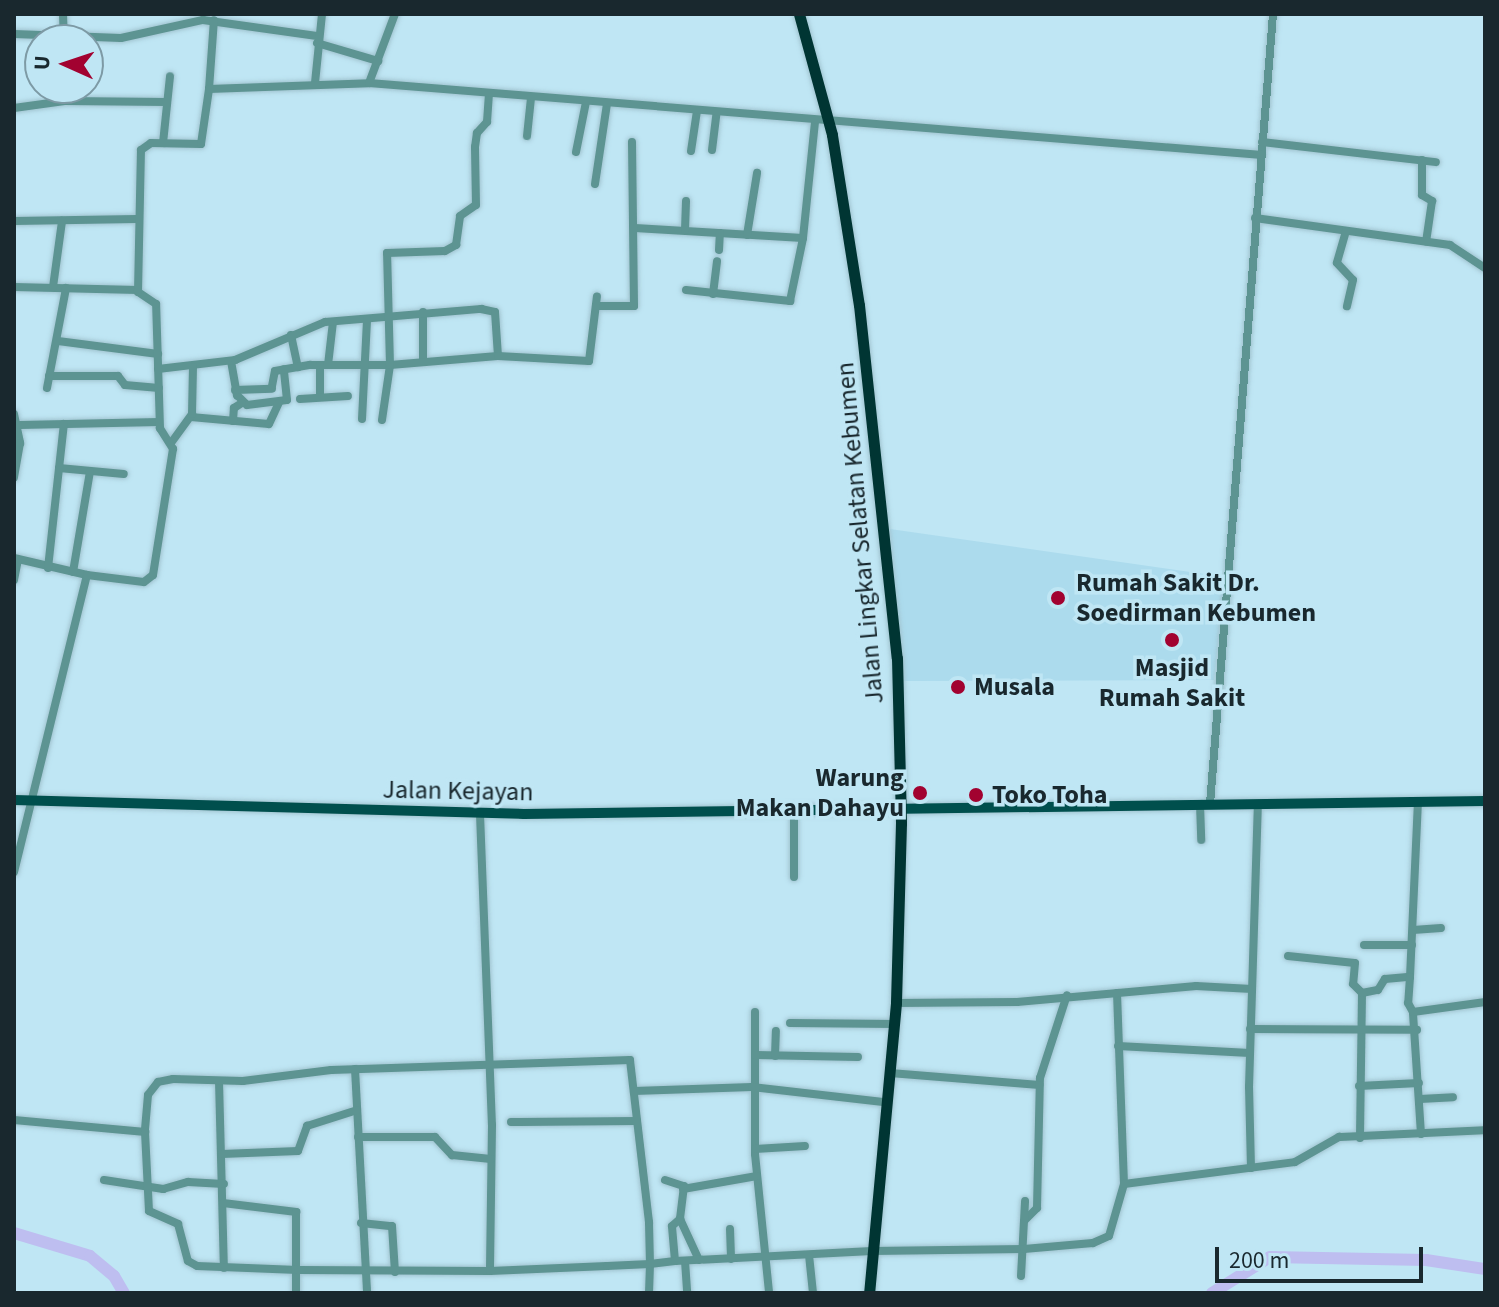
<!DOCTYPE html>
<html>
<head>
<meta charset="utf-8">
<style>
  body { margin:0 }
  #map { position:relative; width:1499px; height:1307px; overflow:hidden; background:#bfe6f4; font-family:"Source Sans 3",sans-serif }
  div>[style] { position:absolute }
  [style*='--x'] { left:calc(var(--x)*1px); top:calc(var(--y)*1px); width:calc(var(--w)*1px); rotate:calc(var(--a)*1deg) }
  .built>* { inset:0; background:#acdbed }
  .river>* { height:12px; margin:-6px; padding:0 6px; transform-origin:6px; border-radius:6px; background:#bebef0 }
  .roads { filter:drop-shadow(0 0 2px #a1c4d0) drop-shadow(0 0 2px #a1c4d0) }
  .minor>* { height:8px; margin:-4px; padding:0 4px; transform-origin:4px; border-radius:4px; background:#5d9492 }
  .major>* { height:10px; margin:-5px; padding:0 5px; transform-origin:5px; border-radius:5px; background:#004f4d }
  .highway>* { height:11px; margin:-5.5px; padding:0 5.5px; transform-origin:5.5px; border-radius:5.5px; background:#003533 }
  .dots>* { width:22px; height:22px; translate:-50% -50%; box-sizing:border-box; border:4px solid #bfe6f4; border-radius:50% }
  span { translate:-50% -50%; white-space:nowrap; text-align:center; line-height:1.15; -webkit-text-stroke:7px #bfe6f4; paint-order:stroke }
  .street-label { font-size:26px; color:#19282e }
  .poi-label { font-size:26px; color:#19282e; font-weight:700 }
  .left { translate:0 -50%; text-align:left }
  .right { translate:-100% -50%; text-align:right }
  .frame { position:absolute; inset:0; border:16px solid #19282e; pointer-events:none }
  .north { position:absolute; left:24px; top:24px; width:80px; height:80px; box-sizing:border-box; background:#bfe6f4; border:2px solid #7d9aa5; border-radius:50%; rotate:273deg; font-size:22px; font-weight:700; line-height:32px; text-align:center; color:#19282e }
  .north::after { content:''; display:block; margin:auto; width:28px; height:36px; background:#a20230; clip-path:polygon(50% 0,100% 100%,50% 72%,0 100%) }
  .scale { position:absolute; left:1215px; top:1247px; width:208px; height:36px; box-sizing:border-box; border:4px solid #19282e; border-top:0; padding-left:10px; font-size:24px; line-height:28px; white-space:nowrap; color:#19282e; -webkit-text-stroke:6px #bfe6f4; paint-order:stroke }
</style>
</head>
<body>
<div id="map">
  <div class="built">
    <div style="clip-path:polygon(890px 529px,1225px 577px,1214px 680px,901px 681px)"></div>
  </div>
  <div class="river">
    <div style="--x:14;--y:1233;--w:79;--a:16.8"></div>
    <div style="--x:90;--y:1256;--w:31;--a:40"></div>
    <div style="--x:114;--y:1276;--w:20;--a:60"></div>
    <div style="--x:1212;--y:1293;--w:68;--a:-31.8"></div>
    <div style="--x:1270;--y:1257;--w:156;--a:1.1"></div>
    <div style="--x:1426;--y:1260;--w:60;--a:8.7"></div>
  </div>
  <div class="roads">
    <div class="minor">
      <div style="--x:63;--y:14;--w:26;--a:88"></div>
      <div style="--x:14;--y:34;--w:107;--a:2.1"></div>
      <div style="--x:121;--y:38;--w:84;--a:-12.4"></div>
      <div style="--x:203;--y:20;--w:115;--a:8"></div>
      <div style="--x:317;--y:43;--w:64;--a:16.4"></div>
      <div style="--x:315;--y:83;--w:69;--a:-84.2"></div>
      <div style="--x:369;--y:83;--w:74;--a:-69.4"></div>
      <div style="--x:209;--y:89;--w:69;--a:-85.9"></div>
      <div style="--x:65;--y:101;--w:102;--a:0.6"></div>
      <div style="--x:14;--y:108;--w:51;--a:-7.8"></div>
      <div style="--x:65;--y:101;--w:13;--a:-90"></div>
      <div style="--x:527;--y:136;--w:38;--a:-84"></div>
      <div style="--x:1262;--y:142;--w:175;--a:6.6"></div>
      <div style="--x:163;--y:143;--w:67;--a:-84"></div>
      <div style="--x:712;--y:150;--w:38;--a:-83"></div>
      <div style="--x:691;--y:151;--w:40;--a:-81.5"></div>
      <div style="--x:576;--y:152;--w:51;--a:-78.7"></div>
      <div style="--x:1422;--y:160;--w:35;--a:90"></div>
      <div style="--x:1422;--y:195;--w:12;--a:31"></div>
      <div style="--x:1432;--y:201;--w:41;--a:98.3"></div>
      <div style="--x:595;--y:184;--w:81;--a:-81.5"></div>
      <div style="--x:1255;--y:218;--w:197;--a:7.9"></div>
      <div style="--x:1450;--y:245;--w:42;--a:33.3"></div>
      <div style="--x:14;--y:221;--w:123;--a:-0.9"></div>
      <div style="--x:635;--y:228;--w:168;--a:3.4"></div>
      <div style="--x:685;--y:230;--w:29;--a:-88"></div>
      <div style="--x:1346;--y:231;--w:33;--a:106"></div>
      <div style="--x:1337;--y:263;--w:23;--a:47"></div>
      <div style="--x:1353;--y:280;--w:27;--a:103"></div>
      <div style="--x:747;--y:235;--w:63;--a:-80.8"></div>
      <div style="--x:719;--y:250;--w:17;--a:-87"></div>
      <div style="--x:14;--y:287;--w:124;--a:1.4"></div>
      <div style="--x:53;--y:287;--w:67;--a:-82.2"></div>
      <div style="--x:686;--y:290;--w:105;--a:6"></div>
      <div style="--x:790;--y:301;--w:64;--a:-78.3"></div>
      <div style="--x:803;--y:238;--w:118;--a:-84.1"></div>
      <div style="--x:713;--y:294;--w:33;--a:-83"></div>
      <div style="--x:596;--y:306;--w:38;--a:0"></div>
      <div style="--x:634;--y:306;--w:164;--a:-90.7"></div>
      <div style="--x:423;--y:312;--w:49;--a:90"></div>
      <div style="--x:291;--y:335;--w:33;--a:78"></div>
      <div style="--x:58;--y:341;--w:101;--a:7.4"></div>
      <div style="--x:231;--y:361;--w:35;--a:80"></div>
      <div style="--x:237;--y:395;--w:14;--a:45"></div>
      <div style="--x:247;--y:405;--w:40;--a:-7.1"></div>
      <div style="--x:287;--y:400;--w:31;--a:-96"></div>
      <div style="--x:328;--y:365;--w:43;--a:-83.4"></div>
      <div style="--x:158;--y:369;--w:78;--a:-6.7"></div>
      <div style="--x:235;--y:360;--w:98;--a:-22.9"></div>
      <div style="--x:325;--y:322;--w:157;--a:-4.8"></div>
      <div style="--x:481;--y:309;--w:14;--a:12"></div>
      <div style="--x:495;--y:312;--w:44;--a:86.1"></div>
      <div style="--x:49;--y:376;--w:69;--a:0"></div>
      <div style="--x:118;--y:376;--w:11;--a:52"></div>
      <div style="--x:125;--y:385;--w:34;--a:5"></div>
      <div style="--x:272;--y:386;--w:15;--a:-79"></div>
      <div style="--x:275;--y:371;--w:36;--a:-10"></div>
      <div style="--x:310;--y:365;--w:80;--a:0"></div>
      <div style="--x:390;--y:365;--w:108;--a:-4.8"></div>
      <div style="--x:498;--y:356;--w:91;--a:3.1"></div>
      <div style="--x:589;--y:361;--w:65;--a:-83"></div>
      <div style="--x:47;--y:388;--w:102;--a:-79.2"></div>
      <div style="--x:235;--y:390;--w:37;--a:-2"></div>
      <div style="--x:320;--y:396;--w:31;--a:-90"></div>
      <div style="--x:300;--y:399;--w:48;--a:-3.6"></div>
      <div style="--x:14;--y:414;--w:30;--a:78"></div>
      <div style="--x:20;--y:443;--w:35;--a:100"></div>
      <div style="--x:191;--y:417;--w:78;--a:5.1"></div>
      <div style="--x:269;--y:424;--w:23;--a:-65"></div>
      <div style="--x:362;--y:419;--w:100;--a:-87.1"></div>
      <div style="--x:382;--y:420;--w:56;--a:-81.7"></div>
      <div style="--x:390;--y:365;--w:112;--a:-91.5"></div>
      <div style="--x:387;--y:253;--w:58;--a:-2"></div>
      <div style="--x:445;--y:251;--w:13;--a:-29"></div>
      <div style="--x:456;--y:245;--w:29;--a:-82"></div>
      <div style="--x:460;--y:216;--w:19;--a:-35"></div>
      <div style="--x:476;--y:205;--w:58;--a:-91"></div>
      <div style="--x:475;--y:147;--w:14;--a:-82"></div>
      <div style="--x:477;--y:133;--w:15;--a:-48"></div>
      <div style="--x:487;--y:122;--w:27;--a:-86"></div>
      <div style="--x:233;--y:421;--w:13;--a:-86"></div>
      <div style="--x:234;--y:408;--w:9;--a:-32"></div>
      <div style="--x:20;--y:425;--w:139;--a:-1.2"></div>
      <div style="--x:171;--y:443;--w:36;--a:-54"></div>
      <div style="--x:192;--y:414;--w:47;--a:-88.8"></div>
      <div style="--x:59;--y:468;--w:65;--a:5.3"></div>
      <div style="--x:14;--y:558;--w:75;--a:13.1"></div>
      <div style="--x:48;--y:568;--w:145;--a:-83.7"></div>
      <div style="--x:73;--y:572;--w:102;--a:-80.4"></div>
      <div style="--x:14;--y:580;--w:21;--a:-79"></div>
      <div style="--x:1200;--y:804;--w:36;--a:88"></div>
      <div style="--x:1210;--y:804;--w:793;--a:-85.44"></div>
      <div style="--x:480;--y:814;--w:311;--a:87.8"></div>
      <div style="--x:492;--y:1125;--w:146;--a:90.8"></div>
      <div style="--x:14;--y:872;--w:306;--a:-76.2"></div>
      <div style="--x:87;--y:575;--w:57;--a:7"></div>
      <div style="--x:144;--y:582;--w:11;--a:-38"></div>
      <div style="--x:153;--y:575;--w:128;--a:-81"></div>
      <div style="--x:173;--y:449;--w:25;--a:-122"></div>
      <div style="--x:160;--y:428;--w:124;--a:-91.8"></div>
      <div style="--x:156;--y:304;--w:22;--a:-146"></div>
      <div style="--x:138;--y:292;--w:142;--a:-88.8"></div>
      <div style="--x:141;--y:150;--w:12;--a:-35"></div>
      <div style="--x:151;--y:143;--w:50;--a:1.1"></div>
      <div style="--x:201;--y:144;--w:56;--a:-81.7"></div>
      <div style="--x:209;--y:89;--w:160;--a:-2.1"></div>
      <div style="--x:369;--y:83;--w:896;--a:4.61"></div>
      <div style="--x:794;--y:877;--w:68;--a:-90"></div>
      <div style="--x:1413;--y:930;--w:28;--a:-4"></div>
      <div style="--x:1364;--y:945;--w:48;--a:0"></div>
      <div style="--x:1288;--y:956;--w:67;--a:6"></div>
      <div style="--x:1355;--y:963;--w:21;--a:95"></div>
      <div style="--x:1353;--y:984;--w:13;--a:45"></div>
      <div style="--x:1362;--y:993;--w:145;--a:90.8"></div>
      <div style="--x:1410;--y:977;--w:174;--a:-87.4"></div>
      <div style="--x:1117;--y:993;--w:191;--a:87.9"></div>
      <div style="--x:1362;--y:993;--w:16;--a:-11"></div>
      <div style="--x:1378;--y:990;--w:13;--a:-58"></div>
      <div style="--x:1385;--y:979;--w:25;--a:-5"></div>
      <div style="--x:1410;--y:977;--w:26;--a:94"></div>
      <div style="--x:1408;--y:1003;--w:10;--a:61"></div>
      <div style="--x:896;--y:1003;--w:121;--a:-0.5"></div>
      <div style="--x:1017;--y:1002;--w:180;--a:-5.1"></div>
      <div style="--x:1196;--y:986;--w:56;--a:3.1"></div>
      <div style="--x:755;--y:1012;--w:142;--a:90"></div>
      <div style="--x:755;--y:1154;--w:140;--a:84.2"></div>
      <div style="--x:790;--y:1023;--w:105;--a:0.5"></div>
      <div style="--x:1250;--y:1029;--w:167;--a:0.3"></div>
      <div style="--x:1118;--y:1046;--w:132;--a:3"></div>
      <div style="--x:755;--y:1055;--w:103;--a:1.1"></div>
      <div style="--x:775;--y:1056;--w:25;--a:-88"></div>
      <div style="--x:355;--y:1069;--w:224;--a:86.9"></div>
      <div style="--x:890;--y:1073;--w:150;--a:4.6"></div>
      <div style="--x:219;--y:1081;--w:187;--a:88.5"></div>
      <div style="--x:1359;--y:1086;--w:60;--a:-2.9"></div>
      <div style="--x:634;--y:1091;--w:118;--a:-1.9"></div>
      <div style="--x:752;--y:1087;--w:132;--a:6.5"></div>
      <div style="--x:1420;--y:1099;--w:33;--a:-3"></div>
      <div style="--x:14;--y:1120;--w:132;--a:5.2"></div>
      <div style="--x:511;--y:1122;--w:126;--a:-0.5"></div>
      <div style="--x:1421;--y:1134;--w:122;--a:-93.8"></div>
      <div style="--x:1413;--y:1012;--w:73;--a:-7.9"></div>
      <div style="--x:358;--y:1137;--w:77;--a:0"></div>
      <div style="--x:435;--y:1137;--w:25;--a:47"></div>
      <div style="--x:452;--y:1155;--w:39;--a:6"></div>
      <div style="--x:755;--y:1149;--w:50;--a:-3.4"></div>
      <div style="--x:222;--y:1154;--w:76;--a:-2.3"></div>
      <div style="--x:298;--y:1151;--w:27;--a:-70"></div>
      <div style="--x:307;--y:1126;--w:52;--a:-17.7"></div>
      <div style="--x:1251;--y:1168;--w:81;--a:-91.4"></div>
      <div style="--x:1249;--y:1087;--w:283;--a:-88.2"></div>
      <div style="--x:104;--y:1180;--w:60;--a:8.7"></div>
      <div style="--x:163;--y:1189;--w:26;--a:-16"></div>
      <div style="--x:188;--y:1182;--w:36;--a:3"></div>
      <div style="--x:665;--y:1180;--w:20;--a:18"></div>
      <div style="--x:684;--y:1186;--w:33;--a:97"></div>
      <div style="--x:680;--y:1219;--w:45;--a:65.1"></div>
      <div style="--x:683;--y:1189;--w:75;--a:-10"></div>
      <div style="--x:223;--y:1203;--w:74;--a:7"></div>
      <div style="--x:296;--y:1212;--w:81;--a:90"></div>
      <div style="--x:1025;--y:1220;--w:17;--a:-45"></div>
      <div style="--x:1037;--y:1208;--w:130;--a:-88.7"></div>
      <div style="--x:1040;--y:1078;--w:87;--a:-72"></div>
      <div style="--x:361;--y:1223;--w:31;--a:6"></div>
      <div style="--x:392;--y:1226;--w:46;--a:86.3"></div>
      <div style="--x:730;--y:1229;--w:30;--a:88"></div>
      <div style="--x:809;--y:1255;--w:38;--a:84"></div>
      <div style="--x:675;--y:1261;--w:35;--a:-95"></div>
      <div style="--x:672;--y:1226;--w:11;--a:-41"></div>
      <div style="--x:685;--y:1261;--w:32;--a:86"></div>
      <div style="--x:1021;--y:1276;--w:75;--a:-86.9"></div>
      <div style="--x:649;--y:1293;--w:29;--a:-88"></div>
      <div style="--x:650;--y:1264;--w:42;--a:-91.4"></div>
      <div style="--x:649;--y:1222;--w:163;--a:-96.7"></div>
      <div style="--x:630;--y:1060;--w:299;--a:178.1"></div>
      <div style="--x:331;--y:1070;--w:89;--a:172.9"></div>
      <div style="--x:243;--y:1081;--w:70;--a:-178.4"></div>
      <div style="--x:173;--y:1079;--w:15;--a:169"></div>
      <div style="--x:158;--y:1082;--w:16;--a:128"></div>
      <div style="--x:148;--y:1095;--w:37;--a:95"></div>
      <div style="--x:145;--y:1132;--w:79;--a:87.1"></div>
      <div style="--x:149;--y:1211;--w:32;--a:24"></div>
      <div style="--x:178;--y:1224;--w:38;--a:75"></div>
      <div style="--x:188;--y:1261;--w:10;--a:29"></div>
      <div style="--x:197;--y:1266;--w:101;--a:2.3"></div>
      <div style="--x:298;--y:1270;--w:192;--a:0.3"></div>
      <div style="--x:490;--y:1271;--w:117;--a:-2.4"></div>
      <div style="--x:607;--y:1266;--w:43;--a:-2.7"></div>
      <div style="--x:650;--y:1264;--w:25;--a:-7"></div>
      <div style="--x:675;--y:1261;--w:197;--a:-2.9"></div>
      <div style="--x:872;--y:1251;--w:152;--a:-0.8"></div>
      <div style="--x:1024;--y:1249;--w:69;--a:-5"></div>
      <div style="--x:1093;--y:1243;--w:17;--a:-24"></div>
      <div style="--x:1109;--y:1236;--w:54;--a:-73.9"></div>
      <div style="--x:1124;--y:1184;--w:172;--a:-7.3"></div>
      <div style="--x:1295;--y:1162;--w:51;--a:-29.6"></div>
      <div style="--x:1339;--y:1137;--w:146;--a:-2.7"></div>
    </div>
    <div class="major">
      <div style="--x:14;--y:800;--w:510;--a:1.57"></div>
      <div style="--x:524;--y:814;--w:961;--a:-0.78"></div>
    </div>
    <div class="highway">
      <div style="--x:799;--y:14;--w:125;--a:74.7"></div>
      <div style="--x:832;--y:135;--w:172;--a:81"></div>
      <div style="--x:859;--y:305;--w:355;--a:83.9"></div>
      <div style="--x:897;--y:658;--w:165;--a:88.6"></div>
      <div style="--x:901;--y:823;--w:180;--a:91.6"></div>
      <div style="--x:896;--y:1003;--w:291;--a:95.3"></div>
    </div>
  </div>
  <div class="dots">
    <div style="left:1058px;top:598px;background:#a20230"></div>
    <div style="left:1172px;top:640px;background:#a20230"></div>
    <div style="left:958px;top:687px;background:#a20230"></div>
    <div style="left:920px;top:793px;background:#a20230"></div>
    <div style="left:976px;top:795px;background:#a20230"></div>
  </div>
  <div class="street-label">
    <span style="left:860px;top:533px;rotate:-95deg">Jalan Lingkar Selatan Kebumen</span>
    <span style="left:458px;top:791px;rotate:1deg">Jalan Kejayan</span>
  </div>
  <div class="poi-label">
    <span class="left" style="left:1076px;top:598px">Rumah Sakit Dr.<br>Soedirman Kebumen</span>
    <span style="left:1172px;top:683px">Masjid<br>Rumah Sakit</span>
    <span class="left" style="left:974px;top:687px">Musala</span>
    <span class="right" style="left:904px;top:793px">Warung<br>Makan Dahayu</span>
    <span class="left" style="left:992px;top:795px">Toko Toha</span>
  </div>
  <div class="frame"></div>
  <div class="north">U</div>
  <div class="scale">200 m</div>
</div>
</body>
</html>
